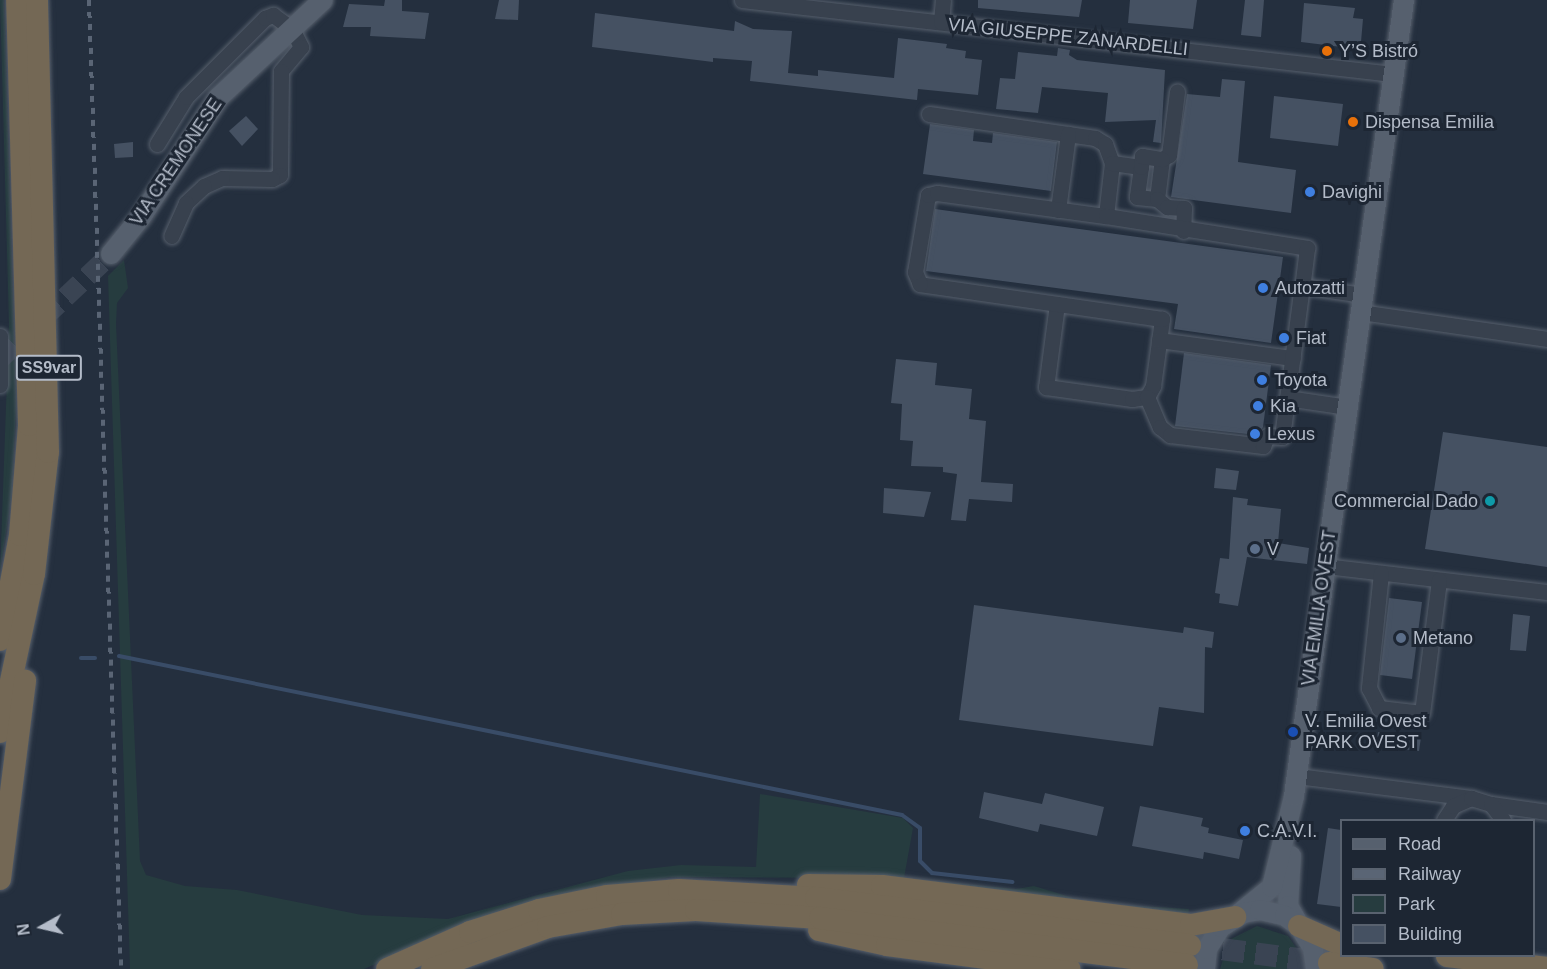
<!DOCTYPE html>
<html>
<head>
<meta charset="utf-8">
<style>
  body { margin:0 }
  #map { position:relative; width:1547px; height:969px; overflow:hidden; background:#242f3e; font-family:Helvetica,sans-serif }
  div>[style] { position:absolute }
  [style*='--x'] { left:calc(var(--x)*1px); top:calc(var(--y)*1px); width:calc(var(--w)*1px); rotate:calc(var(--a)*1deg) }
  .green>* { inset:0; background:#263c3f }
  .stream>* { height:4px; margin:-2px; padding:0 2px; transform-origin:2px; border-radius:2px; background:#394c67 }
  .building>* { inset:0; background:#455162 }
  .major-tunnel>* { height:20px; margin-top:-10px; transform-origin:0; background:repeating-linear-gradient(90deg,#3a4453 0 20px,transparent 0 30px) }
  .highway-tunnel>* { height:22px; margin-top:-11px; transform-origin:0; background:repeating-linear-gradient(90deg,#3a4453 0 22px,transparent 0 33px) }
  .roads { filter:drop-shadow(0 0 2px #565f6c) drop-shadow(0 0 2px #565f6c) }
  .minor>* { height:15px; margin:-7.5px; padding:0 7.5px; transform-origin:7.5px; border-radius:7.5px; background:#38414e }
  .major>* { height:20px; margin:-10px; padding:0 10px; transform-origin:10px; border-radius:10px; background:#56606e }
  .highway>* { height:22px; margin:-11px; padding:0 11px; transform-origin:11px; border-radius:11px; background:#746855 }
  .rail>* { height:4px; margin-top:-2px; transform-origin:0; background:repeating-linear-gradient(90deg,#5a6575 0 6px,transparent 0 12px) }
  .dots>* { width:16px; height:16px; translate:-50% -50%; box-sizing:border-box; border:3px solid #1d2633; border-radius:50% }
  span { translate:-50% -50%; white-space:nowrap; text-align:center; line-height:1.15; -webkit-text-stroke:6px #1d2633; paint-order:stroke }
  .shield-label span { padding:2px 4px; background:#1d2633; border:2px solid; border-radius:4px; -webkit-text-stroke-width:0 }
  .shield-label { font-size:16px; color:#b4bcc9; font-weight:700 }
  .street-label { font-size:18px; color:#b4bcc9 }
  .poi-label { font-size:18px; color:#b4bcc9 }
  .left { translate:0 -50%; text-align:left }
  .right { translate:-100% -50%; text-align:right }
  .legend { position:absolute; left:1340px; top:819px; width:195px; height:138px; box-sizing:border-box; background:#1d2633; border:2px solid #59626f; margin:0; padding:8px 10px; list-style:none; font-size:18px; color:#b4bcc9 }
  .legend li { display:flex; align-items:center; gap:12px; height:30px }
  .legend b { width:30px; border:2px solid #59626f }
  .north { position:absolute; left:12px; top:897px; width:60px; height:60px; -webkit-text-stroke:4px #1d2633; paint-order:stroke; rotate:262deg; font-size:16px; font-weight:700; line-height:24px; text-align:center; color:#b4bcc9 }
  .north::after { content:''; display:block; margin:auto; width:21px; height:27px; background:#b4bcc9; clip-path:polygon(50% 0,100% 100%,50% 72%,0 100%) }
</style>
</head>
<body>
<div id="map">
  <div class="green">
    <div style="clip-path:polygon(0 0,4px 0,16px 406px,12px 492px,0 572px,9px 324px)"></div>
    <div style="clip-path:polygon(124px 260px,128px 288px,117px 303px,116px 324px,140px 861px,146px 875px,185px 886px,237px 890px,362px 915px,448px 919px,628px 871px,681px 865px,756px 867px,760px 794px,903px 818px,913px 828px,904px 878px,1016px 889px,1034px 886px,1090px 903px,1189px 909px,1188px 915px,852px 878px,669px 877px,503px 909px,364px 969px,130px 969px,108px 276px)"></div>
    <div style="clip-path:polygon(1257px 926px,1288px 936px,1299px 952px,1301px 969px,1220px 969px,1229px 940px)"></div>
  </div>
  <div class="stream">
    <div style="--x:119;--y:656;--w:799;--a:11.48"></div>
    <div style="--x:902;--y:815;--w:22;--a:36"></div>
    <div style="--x:920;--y:828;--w:33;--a:90"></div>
    <div style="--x:920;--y:861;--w:17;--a:45"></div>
    <div style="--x:932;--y:873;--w:81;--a:6.4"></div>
    <div style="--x:81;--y:658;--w:14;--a:0"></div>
  </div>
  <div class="building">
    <div style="clip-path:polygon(385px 0,402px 0,402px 11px,429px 13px,425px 39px,370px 36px,371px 27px,343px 27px,349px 4px,384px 6px)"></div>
    <div style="clip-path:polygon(499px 0,519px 0,518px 20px,495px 19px)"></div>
    <div style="clip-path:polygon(978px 0,1082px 0,1079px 17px,978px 8px)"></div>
    <div style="clip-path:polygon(1130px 0,1197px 0,1193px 29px,1128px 23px)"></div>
    <div style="clip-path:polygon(1245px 0,1264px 0,1261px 37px,1241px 35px)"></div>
    <div style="clip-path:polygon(1304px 3px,1355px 8px,1353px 18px,1363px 19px,1361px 42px,1351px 41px,1350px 48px,1301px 42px)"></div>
    <div style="clip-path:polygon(595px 13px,734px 31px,735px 21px,753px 29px,792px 31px,788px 73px,818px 76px,818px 70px,894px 78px,898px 38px,947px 44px,946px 48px,966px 51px,965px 58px,982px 60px,978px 95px,918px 89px,917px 100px,750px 81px,752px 61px,713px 58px,713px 62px,592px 47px)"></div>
    <div style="clip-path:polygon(1058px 48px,1070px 50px,1069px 55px,1077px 60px,1165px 70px,1161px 143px,1153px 142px,1156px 120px,1105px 122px,1108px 93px,1042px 87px,1038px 113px,996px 109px,1000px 78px,1015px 79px,1018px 52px,1057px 56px)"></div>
    <div style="clip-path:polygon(1222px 79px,1245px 81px,1238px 162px,1296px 170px,1291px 213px,1171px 197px,1187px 94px,1220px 97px)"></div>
    <div style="clip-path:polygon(1274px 96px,1343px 104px,1338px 146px,1270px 138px)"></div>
    <div style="clip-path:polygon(246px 116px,258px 129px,242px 146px,229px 131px)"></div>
    <div style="clip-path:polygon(930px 124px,974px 130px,973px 141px,992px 143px,993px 133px,1057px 142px,1051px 191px,923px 174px)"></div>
    <div style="clip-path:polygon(133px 142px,133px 157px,115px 158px,114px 144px)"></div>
    <div style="clip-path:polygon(935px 209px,1283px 257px,1271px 343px,1174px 329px,1178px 304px,926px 271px)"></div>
    <div style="clip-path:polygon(1184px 353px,1271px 365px,1263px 427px,1257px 435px,1175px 426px)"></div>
    <div style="clip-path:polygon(896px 359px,937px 363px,935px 385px,972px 389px,969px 419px,986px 421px,981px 482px,1013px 484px,1012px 502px,969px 499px,966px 521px,951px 520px,957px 474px,943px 472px,943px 467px,911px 466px,913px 441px,900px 440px,902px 404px,891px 403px)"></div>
    <div style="clip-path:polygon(1443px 432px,1547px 447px,1547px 567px,1425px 549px)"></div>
    <div style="clip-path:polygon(1216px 468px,1239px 471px,1236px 490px,1214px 488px)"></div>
    <div style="clip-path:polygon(884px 488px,931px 492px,924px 517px,883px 513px)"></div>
    <div style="clip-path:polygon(1233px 497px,1248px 499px,1247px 505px,1281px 509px,1278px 543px,1309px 548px,1307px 564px,1247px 557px,1238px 606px,1219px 603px,1220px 594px,1215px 593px,1220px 558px,1229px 559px)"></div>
    <div style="clip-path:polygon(1389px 598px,1422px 602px,1412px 679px,1380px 675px)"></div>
    <div style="clip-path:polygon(974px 605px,1183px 633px,1184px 627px,1214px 632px,1212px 648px,1205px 647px,1204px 713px,1159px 707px,1153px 746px,959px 720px)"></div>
    <div style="clip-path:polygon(1513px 614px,1530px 616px,1526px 651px,1510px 650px)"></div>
    <div style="clip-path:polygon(1378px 732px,1421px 737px,1419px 751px,1376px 746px)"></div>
    <div style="clip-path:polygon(984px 792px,1042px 804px,1045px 793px,1104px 807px,1097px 836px,1040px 824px,1038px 832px,979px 818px)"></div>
    <div style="clip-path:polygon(1140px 806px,1203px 818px,1201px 826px,1209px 828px,1208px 833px,1243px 840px,1239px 859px,1204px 852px,1203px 859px,1132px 846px)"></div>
    <div style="clip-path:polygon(1328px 828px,1341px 830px,1341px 907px,1317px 904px)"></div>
  </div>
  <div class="major-tunnel">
    <div style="--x:0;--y:359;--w:153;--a:-43.4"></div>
  </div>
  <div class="highway-tunnel">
    <div style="--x:1190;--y:945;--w:140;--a:7.4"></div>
  </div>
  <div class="roads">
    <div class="minor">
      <div style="--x:742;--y:0;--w:655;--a:6.49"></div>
      <div style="--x:941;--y:22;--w:22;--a:-85"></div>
      <div style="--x:929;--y:114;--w:168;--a:8.2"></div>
      <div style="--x:1095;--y:138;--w:12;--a:31"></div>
      <div style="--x:1105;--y:144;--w:20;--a:70"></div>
      <div style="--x:1112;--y:163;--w:53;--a:96.5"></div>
      <div style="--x:157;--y:144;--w:55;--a:-58.3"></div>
      <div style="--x:186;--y:97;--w:112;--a:-45"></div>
      <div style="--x:265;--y:18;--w:9;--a:-21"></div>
      <div style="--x:273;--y:15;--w:24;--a:36"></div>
      <div style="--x:292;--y:29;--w:20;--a:63"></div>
      <div style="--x:301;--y:47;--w:31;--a:130"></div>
      <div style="--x:281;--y:71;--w:104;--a:90.6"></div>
      <div style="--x:280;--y:175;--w:9;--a:153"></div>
      <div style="--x:272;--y:179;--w:50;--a:-178.9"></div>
      <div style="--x:222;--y:178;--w:20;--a:156"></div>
      <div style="--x:204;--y:186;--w:25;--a:137"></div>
      <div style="--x:186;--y:203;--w:36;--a:114"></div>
      <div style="--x:1112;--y:163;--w:29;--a:8"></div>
      <div style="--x:1141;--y:167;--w:30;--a:98"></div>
      <div style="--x:1137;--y:197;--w:20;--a:6"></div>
      <div style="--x:1157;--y:199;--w:40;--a:-82.9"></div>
      <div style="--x:1162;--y:159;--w:8;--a:-30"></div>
      <div style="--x:1169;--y:155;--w:64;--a:-82.8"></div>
      <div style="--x:1141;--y:167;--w:11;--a:-85"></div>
      <div style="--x:1142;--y:156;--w:20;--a:9"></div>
      <div style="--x:1157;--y:199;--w:13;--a:39"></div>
      <div style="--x:1167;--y:207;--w:17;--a:3"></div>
      <div style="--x:1184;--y:208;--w:23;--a:92"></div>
      <div style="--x:1058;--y:210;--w:77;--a:-82.5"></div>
      <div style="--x:1057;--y:304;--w:84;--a:97.5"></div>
      <div style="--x:1046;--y:387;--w:87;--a:7.9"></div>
      <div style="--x:1132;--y:399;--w:15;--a:-8"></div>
      <div style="--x:1147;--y:397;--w:13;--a:-61"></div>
      <div style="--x:1153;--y:386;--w:68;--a:-82.3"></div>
      <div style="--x:1162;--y:319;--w:245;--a:-171.8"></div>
      <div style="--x:920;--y:284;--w:13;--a:-113"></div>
      <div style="--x:915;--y:272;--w:78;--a:-80.4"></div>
      <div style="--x:928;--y:195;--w:9;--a:-13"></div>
      <div style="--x:937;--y:193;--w:171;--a:7.8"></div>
      <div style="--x:1106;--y:216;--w:204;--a:9"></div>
      <div style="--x:1307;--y:248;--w:38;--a:97"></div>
      <div style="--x:1360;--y:312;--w:189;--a:8.2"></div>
      <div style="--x:0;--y:336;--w:49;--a:90"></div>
      <div style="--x:1159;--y:340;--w:135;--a:7.7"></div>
      <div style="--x:1147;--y:397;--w:33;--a:67"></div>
      <div style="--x:1160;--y:427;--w:13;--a:39"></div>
      <div style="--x:1170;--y:435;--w:94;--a:6.7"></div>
      <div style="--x:1263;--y:446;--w:11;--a:-68"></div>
      <div style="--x:1267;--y:436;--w:15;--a:4"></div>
      <div style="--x:1282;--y:437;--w:152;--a:-82.5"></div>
      <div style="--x:1302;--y:286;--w:62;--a:8.4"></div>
      <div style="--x:1287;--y:398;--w:61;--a:8.5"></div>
      <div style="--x:1325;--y:566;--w:224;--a:6.7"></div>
      <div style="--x:1381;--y:573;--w:116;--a:96"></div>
      <div style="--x:1369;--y:688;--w:22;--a:63"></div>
      <div style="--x:1379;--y:708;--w:43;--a:6.6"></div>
      <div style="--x:1422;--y:713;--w:134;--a:-82.7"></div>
      <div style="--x:1297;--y:776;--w:175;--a:7.2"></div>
      <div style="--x:1491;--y:804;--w:57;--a:8.1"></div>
      <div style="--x:1444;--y:820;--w:17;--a:-57"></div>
      <div style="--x:1453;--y:806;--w:20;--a:-24"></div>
      <div style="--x:1471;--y:798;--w:21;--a:17"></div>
      <div style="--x:1491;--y:804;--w:20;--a:53"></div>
    </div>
    <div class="major">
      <div style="--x:111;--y:254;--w:48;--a:-51"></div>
      <div style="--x:141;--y:217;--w:143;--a:-57"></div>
      <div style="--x:219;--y:97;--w:142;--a:-43"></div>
      <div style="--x:1291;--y:856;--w:50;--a:93.4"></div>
      <div style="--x:1288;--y:906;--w:22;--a:60"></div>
      <div style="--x:1235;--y:917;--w:48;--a:-39"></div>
      <div style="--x:1272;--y:887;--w:94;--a:-76.4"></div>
      <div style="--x:1294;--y:796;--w:804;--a:-82.13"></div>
      <div style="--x:1205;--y:969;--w:20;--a:-84"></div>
      <div style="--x:1207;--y:949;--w:26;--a:-58"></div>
      <div style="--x:1221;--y:927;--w:26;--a:-32"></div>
      <div style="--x:1243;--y:913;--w:17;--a:-10"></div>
      <div style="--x:1260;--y:910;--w:26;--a:13"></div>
      <div style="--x:1285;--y:916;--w:17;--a:36"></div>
      <div style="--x:1299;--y:926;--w:26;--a:58"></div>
      <div style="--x:1313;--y:948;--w:21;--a:82"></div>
    </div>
    <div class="highway">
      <div style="--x:0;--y:640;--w:107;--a:-79.2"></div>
      <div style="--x:20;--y:535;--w:110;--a:-85.3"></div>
      <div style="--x:29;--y:425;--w:425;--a:-91.6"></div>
      <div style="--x:0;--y:732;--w:162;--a:-77.9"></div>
      <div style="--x:34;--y:574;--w:123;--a:-83.5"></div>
      <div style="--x:48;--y:452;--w:452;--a:-91.4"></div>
      <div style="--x:0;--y:879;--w:200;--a:-82.8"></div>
      <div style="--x:808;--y:885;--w:74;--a:0.8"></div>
      <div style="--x:882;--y:886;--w:311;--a:7.2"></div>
      <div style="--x:1191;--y:925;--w:45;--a:-10.3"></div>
      <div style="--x:1299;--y:926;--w:47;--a:23.8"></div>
      <div style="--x:819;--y:930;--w:70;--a:12.4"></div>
      <div style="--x:887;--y:945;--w:184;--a:7.5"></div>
      <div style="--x:1447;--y:956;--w:101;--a:6.8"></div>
      <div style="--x:1329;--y:963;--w:44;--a:7.8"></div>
      <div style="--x:387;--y:969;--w:91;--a:-24"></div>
      <div style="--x:470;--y:932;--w:72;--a:-17.7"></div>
      <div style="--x:539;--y:910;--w:69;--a:-11.6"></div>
      <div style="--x:607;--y:896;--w:72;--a:-4.8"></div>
      <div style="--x:679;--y:890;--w:137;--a:3.3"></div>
      <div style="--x:816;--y:898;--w:377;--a:7.2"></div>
      <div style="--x:432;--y:969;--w:123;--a:-19.9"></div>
      <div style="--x:548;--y:927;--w:75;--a:-10"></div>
      <div style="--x:622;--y:914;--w:74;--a:-3.1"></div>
      <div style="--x:696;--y:910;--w:124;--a:3.7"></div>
      <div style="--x:820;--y:918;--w:370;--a:7.3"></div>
    </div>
  </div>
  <div class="rail">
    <div style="--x:89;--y:0;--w:970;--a:88.11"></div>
  </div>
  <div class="dots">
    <div style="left:1327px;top:51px;background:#e8710a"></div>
    <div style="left:1353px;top:122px;background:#e8710a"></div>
    <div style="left:1310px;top:192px;background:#3f7fe0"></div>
    <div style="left:1263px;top:288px;background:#3f7fe0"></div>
    <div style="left:1284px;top:338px;background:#3f7fe0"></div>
    <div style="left:1262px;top:380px;background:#3f7fe0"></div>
    <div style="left:1258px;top:406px;background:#3f7fe0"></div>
    <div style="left:1255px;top:434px;background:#3f7fe0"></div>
    <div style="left:1490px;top:501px;background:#0f9aa8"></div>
    <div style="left:1255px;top:549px;background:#5c6f8a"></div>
    <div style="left:1401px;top:638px;background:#5c6f8a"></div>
    <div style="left:1293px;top:732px;background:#1a4fb4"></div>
    <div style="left:1245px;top:831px;background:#3f7fe0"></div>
  </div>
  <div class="shield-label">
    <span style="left:49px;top:368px">SS9var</span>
  </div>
  <div class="street-label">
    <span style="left:1068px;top:37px;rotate:6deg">VIA GIUSEPPE ZANARDELLI</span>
    <span style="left:176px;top:162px;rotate:-56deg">VIA CREMONESE</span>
    <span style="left:1319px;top:608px;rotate:-82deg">VIA EMILIA OVEST</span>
  </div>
  <div class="poi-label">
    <span class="left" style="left:1339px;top:51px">Y’S Bistró</span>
    <span class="left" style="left:1365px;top:122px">Dispensa Emilia</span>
    <span class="left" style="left:1322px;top:192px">Davighi</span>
    <span class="left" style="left:1275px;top:288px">Autozatti</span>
    <span class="left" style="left:1296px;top:338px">Fiat</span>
    <span class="left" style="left:1274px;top:380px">Toyota</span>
    <span class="left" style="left:1270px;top:406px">Kia</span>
    <span class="left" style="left:1267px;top:434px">Lexus</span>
    <span class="right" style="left:1478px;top:501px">Commercial Dado</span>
    <span class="left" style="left:1267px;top:549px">V</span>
    <span class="left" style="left:1413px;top:638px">Metano</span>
    <span class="left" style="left:1305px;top:732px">V. Emilia Ovest<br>PARK OVEST</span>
    <span class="left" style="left:1257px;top:831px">C.A.V.I.</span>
  </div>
  <ul class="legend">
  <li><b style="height:8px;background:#56606e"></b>Road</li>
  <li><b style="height:8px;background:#5a6575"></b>Railway</li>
  <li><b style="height:16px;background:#263c3f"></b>Park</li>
  <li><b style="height:16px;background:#455162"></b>Building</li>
  </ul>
  <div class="north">N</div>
</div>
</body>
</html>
